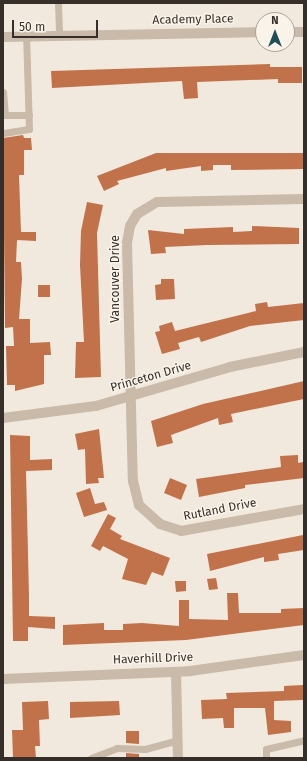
<!DOCTYPE html>
<html>
<head>
<meta charset="utf-8">
<style>
  body { margin:0 }
  #map { position:relative; width:307px; height:761px; overflow:hidden; background:#f1e9dd; font-family:"Fira Sans",sans-serif }
  div>[style] { position:absolute }
  [style*='--x'] { left:calc(var(--x)*1px); top:calc(var(--y)*1px); width:calc(var(--w)*1px); rotate:calc(var(--a)*1deg) }
  .building>* { inset:0; background:#c1724b }
  .lane>* { height:7px; margin:-3.5px; padding:0 3.5px; transform-origin:3.5px; border-radius:3.5px; background:#c9baa9 }
  .street>* { height:10px; margin:-5px; padding:0 5px; transform-origin:5px; border-radius:5px; background:#c9baa9 }
  span { translate:-50% -50%; white-space:nowrap; text-align:center; line-height:1.15; -webkit-text-stroke:3px #f9f3e9; paint-order:stroke }
  .street-label { font-size:12px; color:#362e29 }
  .frame { position:absolute; inset:0; border:4px solid #362e29; pointer-events:none }
  .north { position:absolute; left:255px; top:12px; width:40px; height:40px; box-sizing:border-box; background:#f9f3e9; border:1px solid #aba49c; border-radius:50%; rotate:0deg; font-size:11px; font-weight:700; line-height:16px; text-align:center; color:#362e29 }
  .north::after { content:''; display:block; margin:auto; width:14px; height:18px; background:#204e56; clip-path:polygon(50% 0,100% 100%,50% 72%,0 100%) }
  .scale { position:absolute; left:12px; top:20px; width:86px; height:18px; box-sizing:border-box; border:2px solid #362e29; border-top:0; padding-left:5px; font-size:12px; line-height:14px; white-space:nowrap; color:#362e29; -webkit-text-stroke:3px #f9f3e9; paint-order:stroke }
</style>
</head>
<body>
<div id="map">
  <div class="building">
    <div style="clip-path:polygon(270px 64px,270px 67px,302px 67px,302px 83px,278px 83px,278px 79px,197px 82px,198px 98px,184px 99px,182px 81px,52px 88px,51px 71px)"></div>
    <div style="clip-path:polygon(23px 135px,24px 138px,31px 138px,32px 150px,24px 150px,24px 175px,19px 175px,21px 232px,36px 232px,36px 241px,17px 240px,16px 262px,21px 262px,22px 279px,19px 319px,30px 319px,30px 343px,50px 342px,51px 355px,44px 355px,44px 384px,15px 391px,15px 385px,7px 385px,6px 346px,14px 346px,13px 327px,5px 328px,3px 138px)"></div>
    <div style="clip-path:polygon(156px 153px,304px 153px,304px 169px,231px 170px,231px 165px,213px 165px,213px 170px,201px 171px,201px 166px,166px 171px,166px 168px,117px 181px,119px 184px,104px 191px,97px 176px)"></div>
    <div style="clip-path:polygon(87px 202px,103px 205px,97px 233px,101px 377px,75px 378px,76px 342px,84px 342px,80px 265px,81px 231px)"></div>
    <div style="clip-path:polygon(252px 226px,299px 228px,299px 244px,207px 245px,165px 247px,166px 253px,151px 254px,148px 230px,184px 234px,184px 229px,233px 227px,233px 232px,252px 231px)"></div>
    <div style="clip-path:polygon(161px 279px,174px 279px,175px 299px,156px 300px,155px 285px,161px 284px)"></div>
    <div style="clip-path:polygon(38px 285px,50px 285px,50px 297px,38px 297px)"></div>
    <div style="clip-path:polygon(267px 302px,268px 307px,304px 303px,304px 320px,250px 326px,201px 342px,199px 337px,178px 343px,180px 349px,162px 354px,155px 332px,160px 331px,159px 326px,172px 322px,175px 331px,256px 311px,255px 304px)"></div>
    <div style="clip-path:polygon(304px 381px,304px 399px,231px 414px,233px 422px,219px 425px,218px 418px,171px 435px,173px 443px,157px 447px,151px 421px,203px 404px)"></div>
    <div style="clip-path:polygon(99px 429px,104px 478px,98px 478px,99px 483px,86px 484px,85px 449px,78px 450px,75px 434px)"></div>
    <div style="clip-path:polygon(10px 435px,30px 436px,30px 460px,52px 459px,52px 470px,26px 471px,29px 595px,29px 616px,55px 617px,55px 629px,28px 627px,28px 641px,13px 641px)"></div>
    <div style="clip-path:polygon(298px 455px,298px 463px,303px 462px,304px 478px,245px 485px,245px 488px,199px 497px,196px 479px,281px 467px,280px 456px)"></div>
    <div style="clip-path:polygon(170px 478px,187px 485px,181px 500px,164px 493px)"></div>
    <div style="clip-path:polygon(90px 488px,95px 504px,104px 502px,107px 510px,84px 517px,76px 493px)"></div>
    <div style="clip-path:polygon(108px 514px,116px 518px,110px 529px,122px 536px,120px 539px,170px 558px,163px 576px,152px 572px,146px 585px,122px 579px,128px 559px,103px 546px,100px 551px,91px 546px)"></div>
    <div style="clip-path:polygon(303px 535px,304px 550px,278px 554px,279px 560px,264px 562px,264px 557px,210px 571px,207px 554px)"></div>
    <div style="clip-path:polygon(216px 578px,218px 589px,209px 590px,207px 579px)"></div>
    <div style="clip-path:polygon(175px 581px,186px 581px,186px 591px,176px 592px)"></div>
    <div style="clip-path:polygon(227px 593px,238px 593px,239px 613px,281px 613px,281px 609px,304px 608px,304px 625px,186px 640px,63px 645px,63px 625px,104px 623px,104px 630px,123px 630px,123px 624px,142px 623px,179px 626px,179px 600px,189px 600px,189px 619px,228px 620px)"></div>
    <div style="clip-path:polygon(303px 685px,303px 700px,274px 701px,274px 720px,291px 721px,291px 732px,268px 735px,265px 708px,234px 708px,234px 728px,224px 728px,223px 718px,202px 719px,201px 700px,227px 699px,226px 693px,284px 691px,284px 686px)"></div>
    <div style="clip-path:polygon(48px 701px,49px 719px,39px 720px,40px 746px,35px 746px,36px 758px,13px 758px,12px 730px,23px 730px,22px 702px)"></div>
    <div style="clip-path:polygon(119px 701px,120px 715px,70px 718px,70px 702px)"></div>
    <div style="clip-path:polygon(126px 731px,139px 731px,139px 744px,126px 743px)"></div>
    <div style="clip-path:polygon(126px 753px,139px 754px,139px 758px,126px 758px)"></div>
  </div>
  <div class="lane">
    <div style="--x:58;--y:3;--w:33;--a:88"></div>
    <div style="--x:3;--y:92;--w:23;--a:85"></div>
    <div style="--x:5;--y:115;--w:24;--a:0"></div>
    <div style="--x:3;--y:133;--w:26;--a:-9"></div>
    <div style="--x:29;--y:129;--w:93;--a:-91.8"></div>
    <div style="--x:91;--y:758;--w:28;--a:-21"></div>
    <div style="--x:117;--y:748;--w:28;--a:2"></div>
    <div style="--x:145;--y:749;--w:34;--a:-15"></div>
    <div style="--x:266;--y:758;--w:9;--a:-90"></div>
    <div style="--x:266;--y:749;--w:39;--a:-13"></div>
  </div>
  <div class="street">
    <div style="--x:287;--y:32;--w:17;--a:0"></div>
    <div style="--x:3;--y:37;--w:260;--a:-1.1"></div>
    <div style="--x:304;--y:199;--w:147;--a:178.8"></div>
    <div style="--x:157;--y:202;--w:23;--a:149"></div>
    <div style="--x:137;--y:214;--w:14;--a:120"></div>
    <div style="--x:130;--y:226;--w:17;--a:100"></div>
    <div style="--x:127;--y:243;--w:238;--a:88.6"></div>
    <div style="--x:133;--y:481;--w:25;--a:76"></div>
    <div style="--x:139;--y:505;--w:28;--a:42"></div>
    <div style="--x:160;--y:524;--w:22;--a:18"></div>
    <div style="--x:181;--y:531;--w:125;--a:-10.1"></div>
    <div style="--x:3;--y:418;--w:94;--a:-7.4"></div>
    <div style="--x:96;--y:406;--w:140;--a:-16.2"></div>
    <div style="--x:230;--y:367;--w:76;--a:-11.5"></div>
    <div style="--x:176;--y:672;--w:86;--a:88.7"></div>
    <div style="--x:3;--y:679;--w:187;--a:-2.4"></div>
    <div style="--x:190;--y:671;--w:115;--a:-8"></div>
  </div>
  <div class="street-label">
    <span style="left:193px;top:20px;rotate:-1deg">Academy Place</span>
    <span style="left:116px;top:279px;rotate:-90deg">Vancouver Drive</span>
    <span style="left:151px;top:377px;rotate:-16deg">Princeton Drive</span>
    <span style="left:220px;top:510px;rotate:-11deg">Rutland Drive</span>
    <span style="left:153px;top:659px;rotate:-2deg">Haverhill Drive</span>
  </div>
  <div class="frame"></div>
  <div class="north">N</div>
  <div class="scale">50 m</div>
</div>
</body>
</html>
